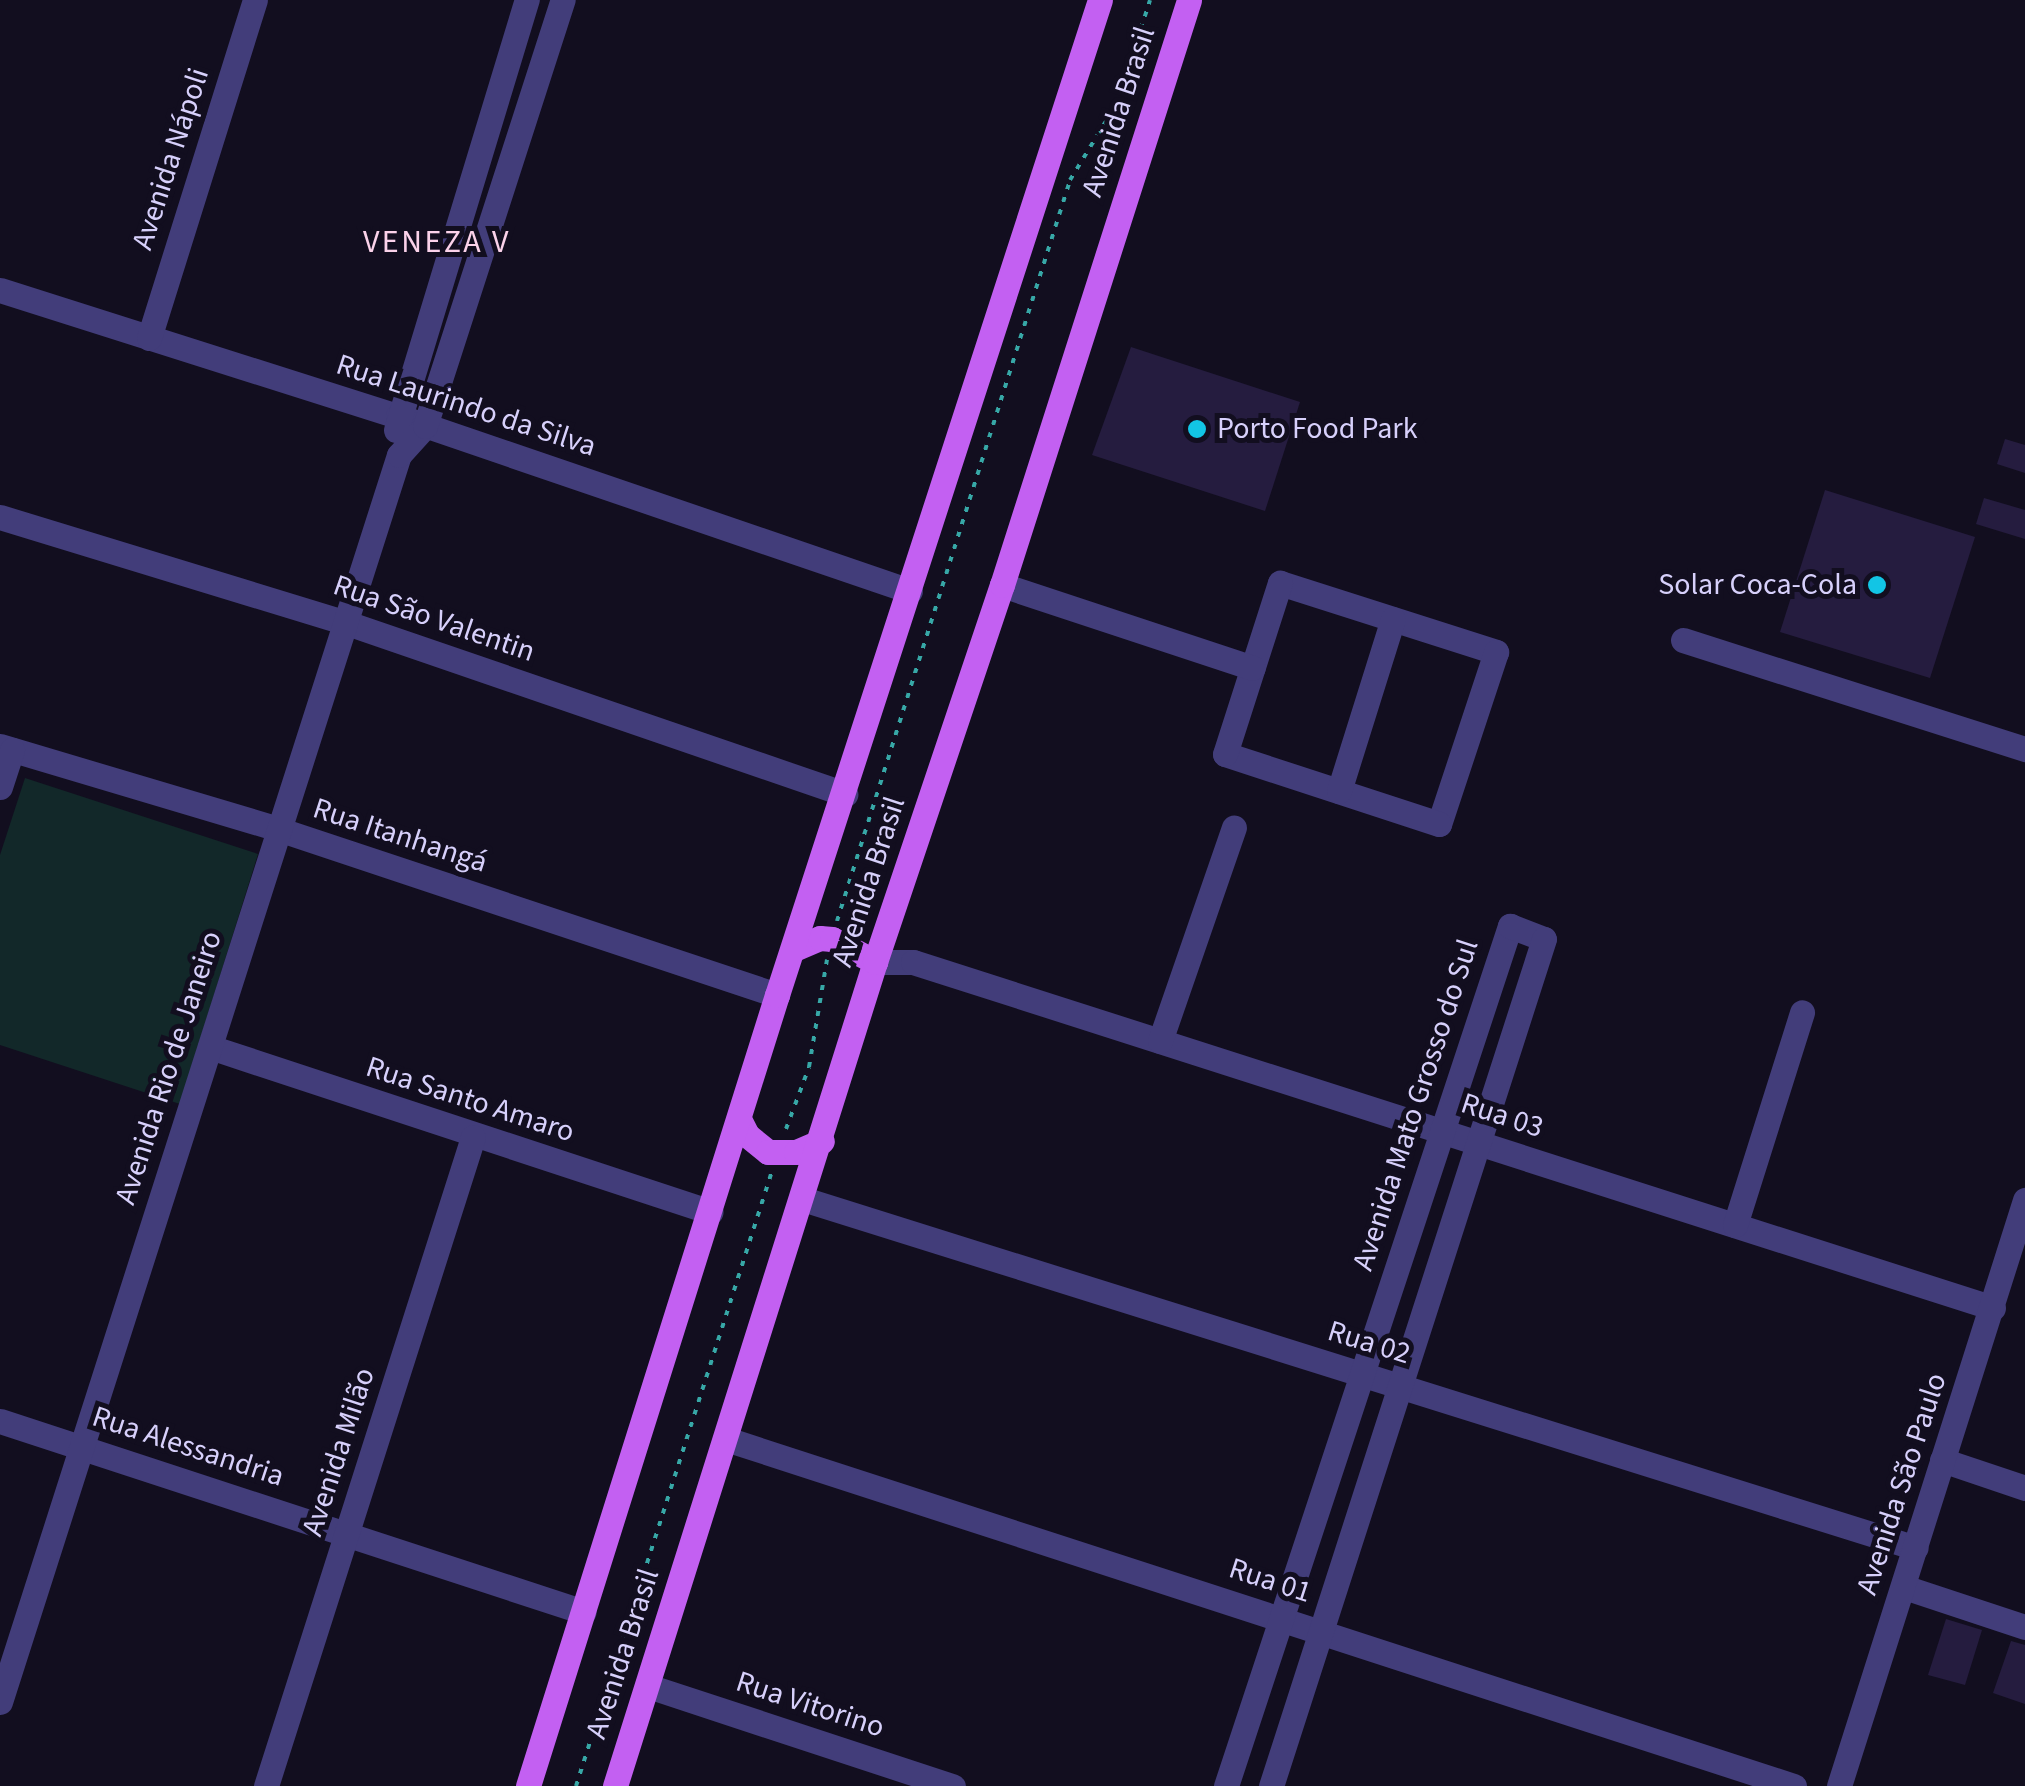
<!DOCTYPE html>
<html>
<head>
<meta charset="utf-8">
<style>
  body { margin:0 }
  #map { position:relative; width:2025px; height:1786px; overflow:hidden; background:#120e1f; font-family:"Source Sans 3",sans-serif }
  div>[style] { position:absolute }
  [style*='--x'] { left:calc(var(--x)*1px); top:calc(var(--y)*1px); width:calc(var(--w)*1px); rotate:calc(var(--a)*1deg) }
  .green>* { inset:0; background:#122829 }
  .building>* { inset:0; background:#251c3f }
  .path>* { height:4px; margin-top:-2px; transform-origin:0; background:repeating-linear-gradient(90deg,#37a8a7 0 5px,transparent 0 13px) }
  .minor>* { height:25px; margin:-12.5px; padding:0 12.5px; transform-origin:12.5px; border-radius:12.5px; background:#423d7a }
  .major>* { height:25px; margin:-12.5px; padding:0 12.5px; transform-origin:12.5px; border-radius:12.5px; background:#c360f2 }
  .dots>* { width:28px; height:28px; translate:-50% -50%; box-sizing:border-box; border:5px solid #120e1f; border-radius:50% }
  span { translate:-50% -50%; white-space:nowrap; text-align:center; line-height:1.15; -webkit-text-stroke:10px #120e1f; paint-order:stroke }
  .street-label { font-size:30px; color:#d7d0fb }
  .poi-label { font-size:30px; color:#d7d0fb }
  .left { translate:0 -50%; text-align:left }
  .right { translate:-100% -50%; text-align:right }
  .neighbourhood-label { font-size:32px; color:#fbd2ea; letter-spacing:2.5px }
</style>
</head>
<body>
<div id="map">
  <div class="green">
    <div style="clip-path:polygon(25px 778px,258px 854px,180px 1104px,0 1045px,0 855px)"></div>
  </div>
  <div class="building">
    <div style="clip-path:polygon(1131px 347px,1300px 402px,1265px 511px,1092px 455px)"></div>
    <div style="clip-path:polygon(2005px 439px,2025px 445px,2025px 473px,1997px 464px)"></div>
    <div style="clip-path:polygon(1825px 490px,1975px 537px,1930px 678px,1780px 632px)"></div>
    <div style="clip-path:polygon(1984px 498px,2025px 510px,2025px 539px,1976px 524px)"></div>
    <div style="clip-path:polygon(1946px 1619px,1982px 1630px,1965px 1685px,1928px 1675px)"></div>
    <div style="clip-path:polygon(2011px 1641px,2025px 1645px,2025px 1704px,1993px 1693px)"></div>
  </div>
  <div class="path">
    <div style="--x:837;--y:921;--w:777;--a:-72.54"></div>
    <div style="--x:1070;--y:180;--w:90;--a:-58.6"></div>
    <div style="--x:1117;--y:103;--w:108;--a:-72.2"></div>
    <div style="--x:786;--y:1129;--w:66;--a:-69.6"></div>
    <div style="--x:809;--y:1067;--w:109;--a:-80.5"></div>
    <div style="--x:576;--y:1786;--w:645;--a:-72.32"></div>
  </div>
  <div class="minor">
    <div style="--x:0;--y:290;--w:417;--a:17.6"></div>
    <div style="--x:398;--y:416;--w:541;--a:18.87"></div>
    <div style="--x:149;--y:338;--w:354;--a:-72.6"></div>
    <div style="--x:396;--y:430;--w:450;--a:-73.1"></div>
    <div style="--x:0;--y:517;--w:363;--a:17"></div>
    <div style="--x:347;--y:623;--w:527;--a:18.95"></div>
    <div style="--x:1280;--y:583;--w:227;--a:17.7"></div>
    <div style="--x:1496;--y:652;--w:181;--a:108.3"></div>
    <div style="--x:1439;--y:824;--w:225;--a:-161.9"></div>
    <div style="--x:1225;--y:754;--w:180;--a:-72.2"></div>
    <div style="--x:1002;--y:585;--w:264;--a:18.3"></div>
    <div style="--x:1683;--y:640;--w:359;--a:17.7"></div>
    <div style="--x:0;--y:746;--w:293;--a:16.6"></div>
    <div style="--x:281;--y:830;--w:523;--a:18.4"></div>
    <div style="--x:0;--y:787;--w:39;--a:-72"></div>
    <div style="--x:1339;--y:791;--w:180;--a:-72.6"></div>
    <div style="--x:875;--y:962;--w:38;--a:0"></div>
    <div style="--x:913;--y:962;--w:1134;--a:17.76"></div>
    <div style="--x:1160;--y:1041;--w:226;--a:-70.9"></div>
    <div style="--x:210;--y:1047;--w:527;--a:18.23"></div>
    <div style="--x:803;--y:1199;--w:1166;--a:17.41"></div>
    <div style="--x:1735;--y:1225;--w:223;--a:-72.5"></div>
    <div style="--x:0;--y:1421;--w:614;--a:18.11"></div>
    <div style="--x:726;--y:1439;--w:1123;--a:18"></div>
    <div style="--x:1942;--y:1460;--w:88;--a:18.6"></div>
    <div style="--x:1904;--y:1587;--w:127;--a:18.3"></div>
    <div style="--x:648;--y:1686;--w:321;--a:18.2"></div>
    <div style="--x:0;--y:1702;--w:1309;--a:-72.26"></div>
    <div style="--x:399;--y:455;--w:39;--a:-48"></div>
    <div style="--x:425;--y:426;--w:448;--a:-72.1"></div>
    <div style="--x:266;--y:1786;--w:681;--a:-72.31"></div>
    <div style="--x:1226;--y:1786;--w:906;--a:-71.73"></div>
    <div style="--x:1510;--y:926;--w:36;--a:21"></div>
    <div style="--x:1544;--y:939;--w:890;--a:107.86"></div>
    <div style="--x:1839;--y:1786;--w:615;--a:-72.39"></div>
  </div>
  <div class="major">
    <div style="--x:794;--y:949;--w:28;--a:-23"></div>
    <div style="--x:820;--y:938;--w:12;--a:5"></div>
    <div style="--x:832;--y:939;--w:49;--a:28.1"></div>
    <div style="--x:740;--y:1121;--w:16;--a:63"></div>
    <div style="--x:747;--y:1135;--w:27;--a:39"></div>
    <div style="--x:768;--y:1152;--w:28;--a:0"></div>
    <div style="--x:796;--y:1152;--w:28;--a:-23"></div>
    <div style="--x:528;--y:1786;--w:829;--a:-72.53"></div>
    <div style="--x:777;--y:995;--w:1046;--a:-72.02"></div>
    <div style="--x:615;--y:1786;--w:864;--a:-72.49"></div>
    <div style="--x:875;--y:962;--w:398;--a:-71.4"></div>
    <div style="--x:1002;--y:585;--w:614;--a:-72.27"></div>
  </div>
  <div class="dots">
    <div style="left:1197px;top:429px;background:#12c5e5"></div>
    <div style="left:1877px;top:585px;background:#12c5e5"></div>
  </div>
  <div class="street-label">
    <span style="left:1119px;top:112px;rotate:-72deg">Avenida Brasil</span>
    <span style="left:171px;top:159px;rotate:-72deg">Avenida Nápoli</span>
    <span style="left:466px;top:406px;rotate:18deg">Rua Laurindo da Silva</span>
    <span style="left:434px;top:619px;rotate:19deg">Rua São Valentin</span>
    <span style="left:400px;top:836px;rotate:18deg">Rua Itanhangá</span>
    <span style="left:869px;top:882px;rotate:-72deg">Avenida Brasil</span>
    <span style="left:169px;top:1068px;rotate:-72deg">Avenida Rio de Janeiro</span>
    <span style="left:470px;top:1100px;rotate:18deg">Rua Santo Amaro</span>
    <span style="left:1416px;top:1105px;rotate:-72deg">Avenida Mato Grosso do Sul</span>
    <span style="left:1502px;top:1116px;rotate:18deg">Rua 03</span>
    <span style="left:1369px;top:1343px;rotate:17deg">Rua 02</span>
    <span style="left:188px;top:1447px;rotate:18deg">Rua Alessandria</span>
    <span style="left:339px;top:1452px;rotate:-72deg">Avenida Milão</span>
    <span style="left:1902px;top:1484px;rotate:-72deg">Avenida São Paulo</span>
    <span style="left:1270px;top:1581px;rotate:18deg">Rua 01</span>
    <span style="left:623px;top:1654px;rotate:-72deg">Avenida Brasil</span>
    <span style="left:810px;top:1705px;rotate:18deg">Rua Vitorino</span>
  </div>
  <div class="poi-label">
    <span class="left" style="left:1217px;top:429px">Porto Food Park</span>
    <span class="right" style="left:1857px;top:585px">Solar Coca-Cola</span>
  </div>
  <div class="neighbourhood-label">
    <span style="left:437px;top:242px">VENEZA V</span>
  </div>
</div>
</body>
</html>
